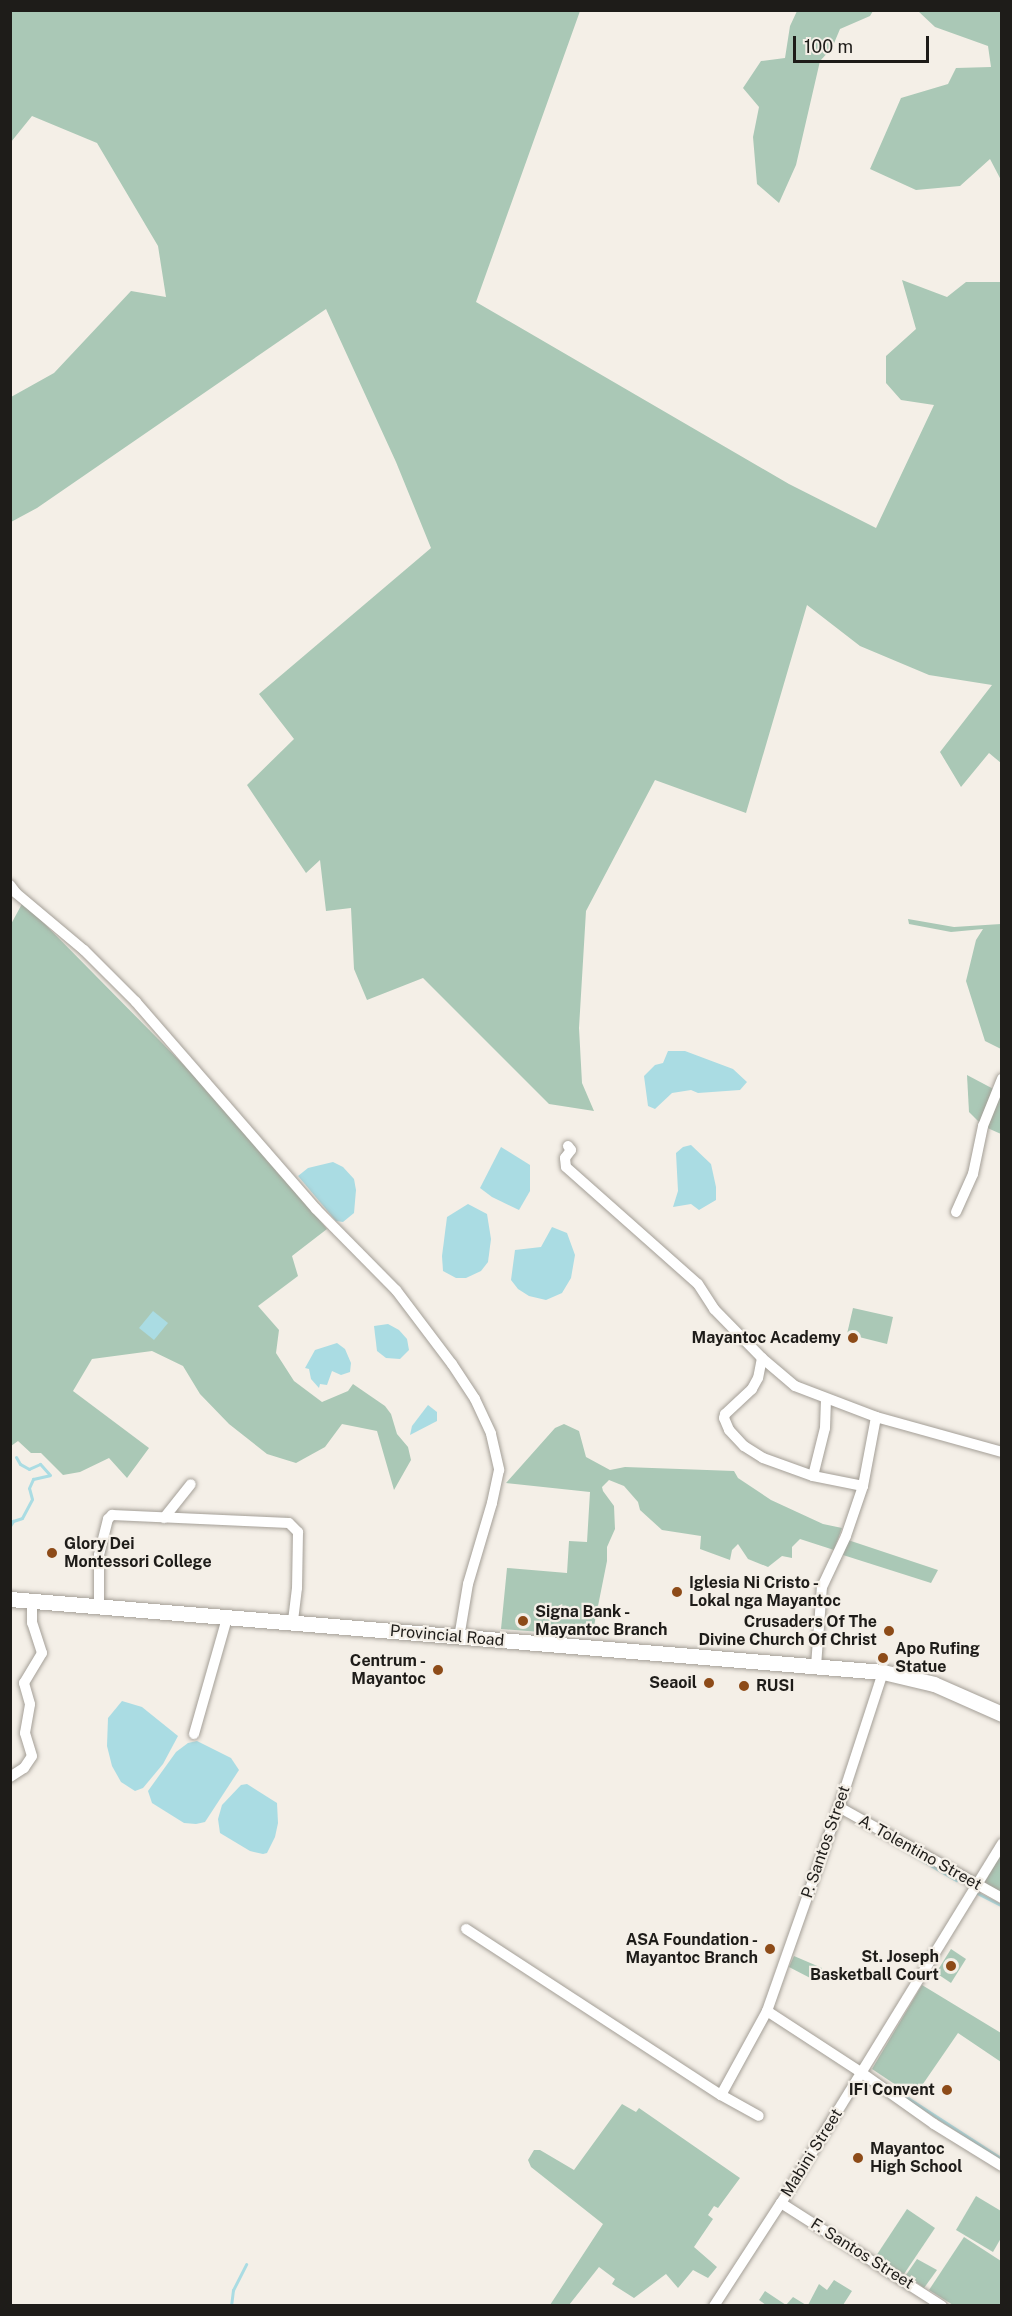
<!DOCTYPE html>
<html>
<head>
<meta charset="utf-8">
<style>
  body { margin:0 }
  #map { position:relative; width:1012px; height:2316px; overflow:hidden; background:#f4efe7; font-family:"Public Sans",sans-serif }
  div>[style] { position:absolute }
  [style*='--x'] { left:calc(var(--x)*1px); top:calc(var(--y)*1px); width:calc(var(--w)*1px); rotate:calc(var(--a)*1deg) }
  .green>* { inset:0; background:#aac8b6 }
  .water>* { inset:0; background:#aadce3 }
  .stream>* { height:3px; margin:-1.5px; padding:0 1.5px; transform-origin:1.5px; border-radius:1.5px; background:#aadce3 }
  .roads { filter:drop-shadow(0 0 2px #a49f97) drop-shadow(0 0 2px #a49f97) }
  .street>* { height:10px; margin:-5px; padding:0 5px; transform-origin:5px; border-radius:5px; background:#fff }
  .secondary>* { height:15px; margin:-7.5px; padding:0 7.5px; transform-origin:7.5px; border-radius:7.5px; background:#fff }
  .dots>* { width:16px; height:16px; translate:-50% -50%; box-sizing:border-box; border:3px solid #f4efe7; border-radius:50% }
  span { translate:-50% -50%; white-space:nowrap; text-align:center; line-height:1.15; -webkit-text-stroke:4.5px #f4efe7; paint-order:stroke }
  .poi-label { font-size:16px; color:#1e1c19; font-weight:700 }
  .right { translate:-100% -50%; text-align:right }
  .left { translate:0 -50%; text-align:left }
  .street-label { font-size:16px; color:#1e1c19 }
  .frame { position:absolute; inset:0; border:12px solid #1e1c19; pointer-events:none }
  .scale { position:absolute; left:793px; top:36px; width:136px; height:27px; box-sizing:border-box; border:3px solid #1e1c19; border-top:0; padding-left:8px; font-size:18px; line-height:21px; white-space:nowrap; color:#1e1c19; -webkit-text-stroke:4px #f4efe7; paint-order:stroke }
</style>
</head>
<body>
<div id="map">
  <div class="green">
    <div style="clip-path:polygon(11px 10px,580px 11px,476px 302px,789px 484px,876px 528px,934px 405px,901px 400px,886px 383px,886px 356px,916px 329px,902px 280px,947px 297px,966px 282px,1001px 282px,1001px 763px,989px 753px,961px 787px,940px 752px,992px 685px,929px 675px,860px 646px,807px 605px,746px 813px,655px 780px,586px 911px,579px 1028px,582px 1083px,594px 1111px,549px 1104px,423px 978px,367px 1000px,354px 969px,351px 908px,326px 911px,320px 860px,306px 873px,247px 785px,294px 739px,259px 694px,431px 548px,396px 462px,326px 309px,37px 508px,11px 522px,11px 397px,54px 373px,131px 291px,166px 297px,158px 246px,97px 143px,32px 116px,11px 142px)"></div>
    <div style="clip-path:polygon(797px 11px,873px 11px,870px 16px,840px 29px,832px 48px,820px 61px,796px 165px,779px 203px,757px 184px,753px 137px,759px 107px,743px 88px,761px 61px,785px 58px,790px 26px)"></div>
    <div style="clip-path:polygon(918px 11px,1001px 11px,1001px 180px,990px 159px,960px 186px,916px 190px,870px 169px,901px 98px,948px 84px,956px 68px,991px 67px,988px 46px,935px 27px)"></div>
    <div style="clip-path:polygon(23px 902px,237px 1119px,327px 1229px,292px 1256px,298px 1276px,258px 1306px,279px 1330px,276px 1353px,294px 1381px,322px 1402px,348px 1391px,353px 1384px,385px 1406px,391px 1414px,397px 1434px,408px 1447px,411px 1460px,394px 1490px,377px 1431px,342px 1424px,325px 1447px,296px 1463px,267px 1454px,229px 1424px,200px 1394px,183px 1366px,152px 1351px,92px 1359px,73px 1391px,149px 1448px,127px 1478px,109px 1458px,80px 1472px,63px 1475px,41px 1453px,31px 1453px,18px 1441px,11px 1446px,10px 926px)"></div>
    <div style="clip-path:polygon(908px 919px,954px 927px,1001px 924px,1001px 1049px,985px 1041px,966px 981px,976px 940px,983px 929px,951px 932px,909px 924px)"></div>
    <div style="clip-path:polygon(967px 1075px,1001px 1093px,1001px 1134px,983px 1126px,969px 1112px)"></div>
    <div style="clip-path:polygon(853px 1308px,893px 1317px,887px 1344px,847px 1334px)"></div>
    <div style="clip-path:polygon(564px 1424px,579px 1431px,586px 1457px,610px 1470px,625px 1467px,734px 1471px,738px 1478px,771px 1500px,823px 1524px,842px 1528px,834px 1550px,800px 1539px,792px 1547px,792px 1558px,782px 1556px,768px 1567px,748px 1559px,738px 1544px,732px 1550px,730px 1560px,700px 1549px,701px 1536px,662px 1530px,640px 1510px,638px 1502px,624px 1486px,609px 1480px,602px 1487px,603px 1491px,614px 1506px,615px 1529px,607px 1547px,607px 1561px,592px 1636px,501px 1629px,507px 1568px,567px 1573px,569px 1541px,587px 1542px,590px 1492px,506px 1483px,555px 1428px)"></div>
    <div style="clip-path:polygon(848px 1540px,938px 1570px,931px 1583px,843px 1555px)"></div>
    <div style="clip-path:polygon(1001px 1853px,1001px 1894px,983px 1885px)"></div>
    <div style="clip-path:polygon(951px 1949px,966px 1959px,951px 1983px,936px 1973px)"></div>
    <div style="clip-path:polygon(794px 1956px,822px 1968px,816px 1981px,789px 1967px)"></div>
    <div style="clip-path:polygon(922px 1985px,1001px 2033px,1001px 2062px,958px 2033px,914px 2097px,872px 2069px)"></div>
    <div style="clip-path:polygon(622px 2104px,636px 2112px,639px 2108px,740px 2178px,718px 2208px,714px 2206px,708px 2215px,713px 2219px,694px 2247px,717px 2267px,708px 2278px,693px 2270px,678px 2288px,666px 2274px,634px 2298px,612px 2284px,615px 2279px,599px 2267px,569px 2305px,550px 2305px,603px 2224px,531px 2167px,528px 2160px,534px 2150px,540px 2150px,574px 2170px)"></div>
    <div style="clip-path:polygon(976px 2196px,1001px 2211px,1001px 2238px,993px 2252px,956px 2230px)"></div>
    <div style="clip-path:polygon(907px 2209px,935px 2228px,904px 2274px,876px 2256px)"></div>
    <div style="clip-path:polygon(964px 2237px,1001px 2261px,1001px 2305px,953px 2305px,929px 2290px)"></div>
    <div style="clip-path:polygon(917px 2259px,937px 2270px,924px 2288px,906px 2275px)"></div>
    <div style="clip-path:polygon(834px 2280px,852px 2291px,843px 2305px,808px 2305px,819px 2284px,827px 2290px)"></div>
    <div style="clip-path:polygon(765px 2291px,786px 2305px,793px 2297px,806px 2305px,766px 2305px,759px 2300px)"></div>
  </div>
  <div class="water">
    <div style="clip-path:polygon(668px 1051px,685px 1051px,733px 1069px,747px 1082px,740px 1090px,698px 1093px,691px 1090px,672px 1093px,655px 1109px,648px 1106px,644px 1076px,655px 1065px,663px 1063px)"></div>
    <div style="clip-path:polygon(691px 1145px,711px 1164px,716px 1187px,716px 1200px,699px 1210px,691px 1204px,673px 1207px,678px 1191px,676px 1153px,683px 1147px)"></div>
    <div style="clip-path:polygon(501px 1147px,530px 1165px,530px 1191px,519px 1210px,492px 1197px,480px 1188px)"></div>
    <div style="clip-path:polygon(333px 1162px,343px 1167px,354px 1179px,356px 1190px,354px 1213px,343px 1222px,336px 1221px,298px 1176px,308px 1168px)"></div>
    <div style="clip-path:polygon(468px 1204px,487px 1214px,491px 1239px,488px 1262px,481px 1271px,466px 1278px,456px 1278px,443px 1271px,442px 1256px,447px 1217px)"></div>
    <div style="clip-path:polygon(552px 1227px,567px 1233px,575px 1255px,571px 1278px,562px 1293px,546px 1300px,529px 1296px,518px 1289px,511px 1280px,515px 1250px,541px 1247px)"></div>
    <div style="clip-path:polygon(153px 1311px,168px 1323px,154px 1340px,139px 1328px)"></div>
    <div style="clip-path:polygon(388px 1324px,399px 1330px,407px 1339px,409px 1350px,400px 1359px,386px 1358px,377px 1351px,374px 1326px)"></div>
    <div style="clip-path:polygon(337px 1343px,345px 1349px,351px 1363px,350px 1372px,341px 1375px,332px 1371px,327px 1385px,320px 1384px,319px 1388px,311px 1379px,309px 1369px,305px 1368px,315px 1350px)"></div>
    <div style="clip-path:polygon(428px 1405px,437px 1412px,437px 1421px,410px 1435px,412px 1426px)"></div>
    <div style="clip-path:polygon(122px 1701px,142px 1707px,178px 1736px,163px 1764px,143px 1788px,135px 1791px,121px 1782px,112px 1766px,107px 1746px,108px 1718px)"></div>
    <div style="clip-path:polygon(197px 1741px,231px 1758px,239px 1770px,205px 1822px,196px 1824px,184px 1823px,152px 1803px,148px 1791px,176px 1752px,188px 1743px)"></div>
    <div style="clip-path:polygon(247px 1784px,277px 1803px,278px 1823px,275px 1837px,267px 1853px,263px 1854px,250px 1851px,220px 1833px,218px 1819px,222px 1805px,241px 1785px)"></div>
  </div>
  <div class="stream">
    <div style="--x:10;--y:1526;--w:6;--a:-59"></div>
    <div style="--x:13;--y:1521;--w:9;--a:-18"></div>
    <div style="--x:22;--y:1518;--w:21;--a:-62"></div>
    <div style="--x:32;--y:1499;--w:11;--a:-105"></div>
    <div style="--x:29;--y:1488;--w:10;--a:-66"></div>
    <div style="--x:33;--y:1479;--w:17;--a:-13"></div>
    <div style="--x:50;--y:1475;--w:15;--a:-132"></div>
    <div style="--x:40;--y:1464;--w:12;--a:156"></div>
    <div style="--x:29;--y:1469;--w:10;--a:-151"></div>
    <div style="--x:20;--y:1464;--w:8;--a:-120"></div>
    <div style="--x:901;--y:1848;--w:64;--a:30.2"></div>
    <div style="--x:977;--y:1893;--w:28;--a:27"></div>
    <div style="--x:897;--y:2091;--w:125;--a:32.9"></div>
    <div style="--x:231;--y:2306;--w:16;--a:-83"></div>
    <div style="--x:233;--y:2290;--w:29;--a:-63"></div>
  </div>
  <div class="roads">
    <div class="street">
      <div style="--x:10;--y:885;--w:10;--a:53"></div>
      <div style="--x:16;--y:893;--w:89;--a:40"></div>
      <div style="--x:84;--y:950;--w:74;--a:45"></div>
      <div style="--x:136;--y:1002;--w:274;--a:49"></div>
      <div style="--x:316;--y:1209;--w:114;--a:45.4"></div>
      <div style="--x:396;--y:1290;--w:93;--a:52.9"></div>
      <div style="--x:452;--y:1364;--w:42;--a:56.7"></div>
      <div style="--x:475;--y:1399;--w:38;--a:65"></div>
      <div style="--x:491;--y:1434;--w:37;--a:77"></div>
      <div style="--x:499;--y:1470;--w:34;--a:102"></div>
      <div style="--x:492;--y:1503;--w:84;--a:106.5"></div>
      <div style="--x:468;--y:1584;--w:55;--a:99.5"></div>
      <div style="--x:568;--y:1146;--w:5;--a:53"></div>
      <div style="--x:571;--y:1150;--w:10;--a:127"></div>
      <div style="--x:565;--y:1158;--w:9;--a:84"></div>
      <div style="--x:566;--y:1167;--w:176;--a:41.6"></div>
      <div style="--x:698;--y:1284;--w:30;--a:57"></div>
      <div style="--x:714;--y:1309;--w:69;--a:45.6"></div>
      <div style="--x:762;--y:1358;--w:43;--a:40.3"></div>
      <div style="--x:795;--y:1386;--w:87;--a:20.9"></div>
      <div style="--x:956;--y:1212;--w:42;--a:-65.9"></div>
      <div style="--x:973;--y:1174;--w:49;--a:-78.2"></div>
      <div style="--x:983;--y:1126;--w:51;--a:-68"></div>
      <div style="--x:762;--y:1358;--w:20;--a:101"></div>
      <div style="--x:758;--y:1378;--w:13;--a:119"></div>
      <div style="--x:752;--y:1389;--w:37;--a:137"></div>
      <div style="--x:725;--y:1414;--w:4;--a:104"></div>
      <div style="--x:724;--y:1418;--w:13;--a:67"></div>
      <div style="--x:729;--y:1430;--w:22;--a:47"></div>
      <div style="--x:744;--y:1446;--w:22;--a:32"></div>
      <div style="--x:763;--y:1458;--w:53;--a:19.8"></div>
      <div style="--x:813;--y:1476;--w:51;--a:11.3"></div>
      <div style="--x:813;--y:1476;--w:49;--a:-76"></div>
      <div style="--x:825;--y:1428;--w:28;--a:-88"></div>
      <div style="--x:164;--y:1518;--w:43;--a:-51.5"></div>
      <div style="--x:99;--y:1607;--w:52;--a:-90"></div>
      <div style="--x:99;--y:1555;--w:37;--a:-76"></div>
      <div style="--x:108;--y:1519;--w:6;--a:-45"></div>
      <div style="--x:112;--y:1515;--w:177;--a:2.6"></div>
      <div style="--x:289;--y:1523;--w:13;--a:45"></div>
      <div style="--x:298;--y:1532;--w:56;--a:91"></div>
      <div style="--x:297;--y:1588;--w:35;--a:97"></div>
      <div style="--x:816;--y:1666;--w:79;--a:-85.7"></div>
      <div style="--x:822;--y:1587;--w:56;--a:-64.8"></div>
      <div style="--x:846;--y:1536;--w:53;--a:-71.2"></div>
      <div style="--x:863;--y:1486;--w:70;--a:-79.3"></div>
      <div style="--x:876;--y:1417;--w:131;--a:15.5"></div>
      <div style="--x:194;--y:1734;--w:121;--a:-74.1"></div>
      <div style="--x:10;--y:1777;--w:17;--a:-33"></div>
      <div style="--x:24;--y:1768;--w:14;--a:-56"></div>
      <div style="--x:32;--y:1756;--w:24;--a:-107"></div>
      <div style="--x:25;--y:1733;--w:29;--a:-80"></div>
      <div style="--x:30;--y:1704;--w:22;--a:-106"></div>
      <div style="--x:24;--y:1683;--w:35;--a:-59"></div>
      <div style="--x:42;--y:1653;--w:32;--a:-108"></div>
      <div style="--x:32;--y:1623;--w:23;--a:-90"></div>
      <div style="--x:839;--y:1807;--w:187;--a:29.2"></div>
      <div style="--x:466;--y:1929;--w:304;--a:33.1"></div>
      <div style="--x:721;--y:2095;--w:43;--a:28.9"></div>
      <div style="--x:767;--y:2011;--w:113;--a:33.1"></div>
      <div style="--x:862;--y:2073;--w:88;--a:35.3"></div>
      <div style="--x:934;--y:2124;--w:80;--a:31.7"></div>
      <div style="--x:721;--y:2095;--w:96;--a:-61.3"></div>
      <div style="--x:767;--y:2011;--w:216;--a:-70.6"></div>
      <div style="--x:839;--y:1807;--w:142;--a:-71.9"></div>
      <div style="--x:781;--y:2203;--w:191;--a:32.6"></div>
      <div style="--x:714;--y:2306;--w:123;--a:-57"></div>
      <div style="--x:781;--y:2203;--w:422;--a:-58.4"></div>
    </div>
    <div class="secondary">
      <div style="--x:10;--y:1599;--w:876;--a:4.78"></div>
      <div style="--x:883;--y:1672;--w:52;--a:13.2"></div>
      <div style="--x:934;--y:1684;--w:74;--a:23.8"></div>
    </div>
  </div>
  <div class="dots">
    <div style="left:853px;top:1338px;background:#8d4b18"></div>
    <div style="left:52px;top:1553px;background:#8d4b18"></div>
    <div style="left:677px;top:1592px;background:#8d4b18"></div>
    <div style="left:523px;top:1621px;background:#8d4b18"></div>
    <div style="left:889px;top:1631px;background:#8d4b18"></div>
    <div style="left:883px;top:1658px;background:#8d4b18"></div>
    <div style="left:438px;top:1670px;background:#8d4b18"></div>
    <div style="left:709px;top:1683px;background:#8d4b18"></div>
    <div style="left:744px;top:1686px;background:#8d4b18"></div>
    <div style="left:770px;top:1949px;background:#8d4b18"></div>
    <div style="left:951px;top:1966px;background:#8d4b18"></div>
    <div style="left:947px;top:2090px;background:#8d4b18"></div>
    <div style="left:858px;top:2158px;background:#8d4b18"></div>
  </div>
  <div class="poi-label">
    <span class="right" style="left:841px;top:1338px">Mayantoc Academy</span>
    <span class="left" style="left:64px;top:1553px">Glory Dei<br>Montessori College</span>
    <span class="left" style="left:689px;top:1592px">Iglesia Ni Cristo -<br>Lokal nga Mayantoc</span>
    <span class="left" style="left:535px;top:1621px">Signa Bank -<br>Mayantoc Branch</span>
    <span class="right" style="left:877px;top:1631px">Crusaders Of The<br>Divine Church Of Christ</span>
    <span class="left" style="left:895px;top:1658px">Apo Rufing<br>Statue</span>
    <span class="right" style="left:426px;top:1670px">Centrum -<br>Mayantoc</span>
    <span class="right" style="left:697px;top:1683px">Seaoil</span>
    <span class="left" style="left:756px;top:1686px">RUSI</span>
    <span class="right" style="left:758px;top:1949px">ASA Foundation -<br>Mayantoc Branch</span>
    <span class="right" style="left:939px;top:1966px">St. Joseph<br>Basketball Court</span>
    <span class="right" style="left:935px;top:2090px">IFI Convent</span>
    <span class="left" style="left:870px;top:2158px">Mayantoc<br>High School</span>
  </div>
  <div class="street-label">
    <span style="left:447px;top:1636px;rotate:5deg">Provincial Road</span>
    <span style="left:826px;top:1842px;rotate:-71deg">P. Santos Street</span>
    <span style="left:920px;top:1853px;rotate:29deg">A. Tolentino Street</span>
    <span style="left:812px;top:2153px;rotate:-58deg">Mabini Street</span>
    <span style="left:862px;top:2254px;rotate:32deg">F. Santos Street</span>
  </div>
  <div class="frame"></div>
  <div class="scale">100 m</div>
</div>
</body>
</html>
